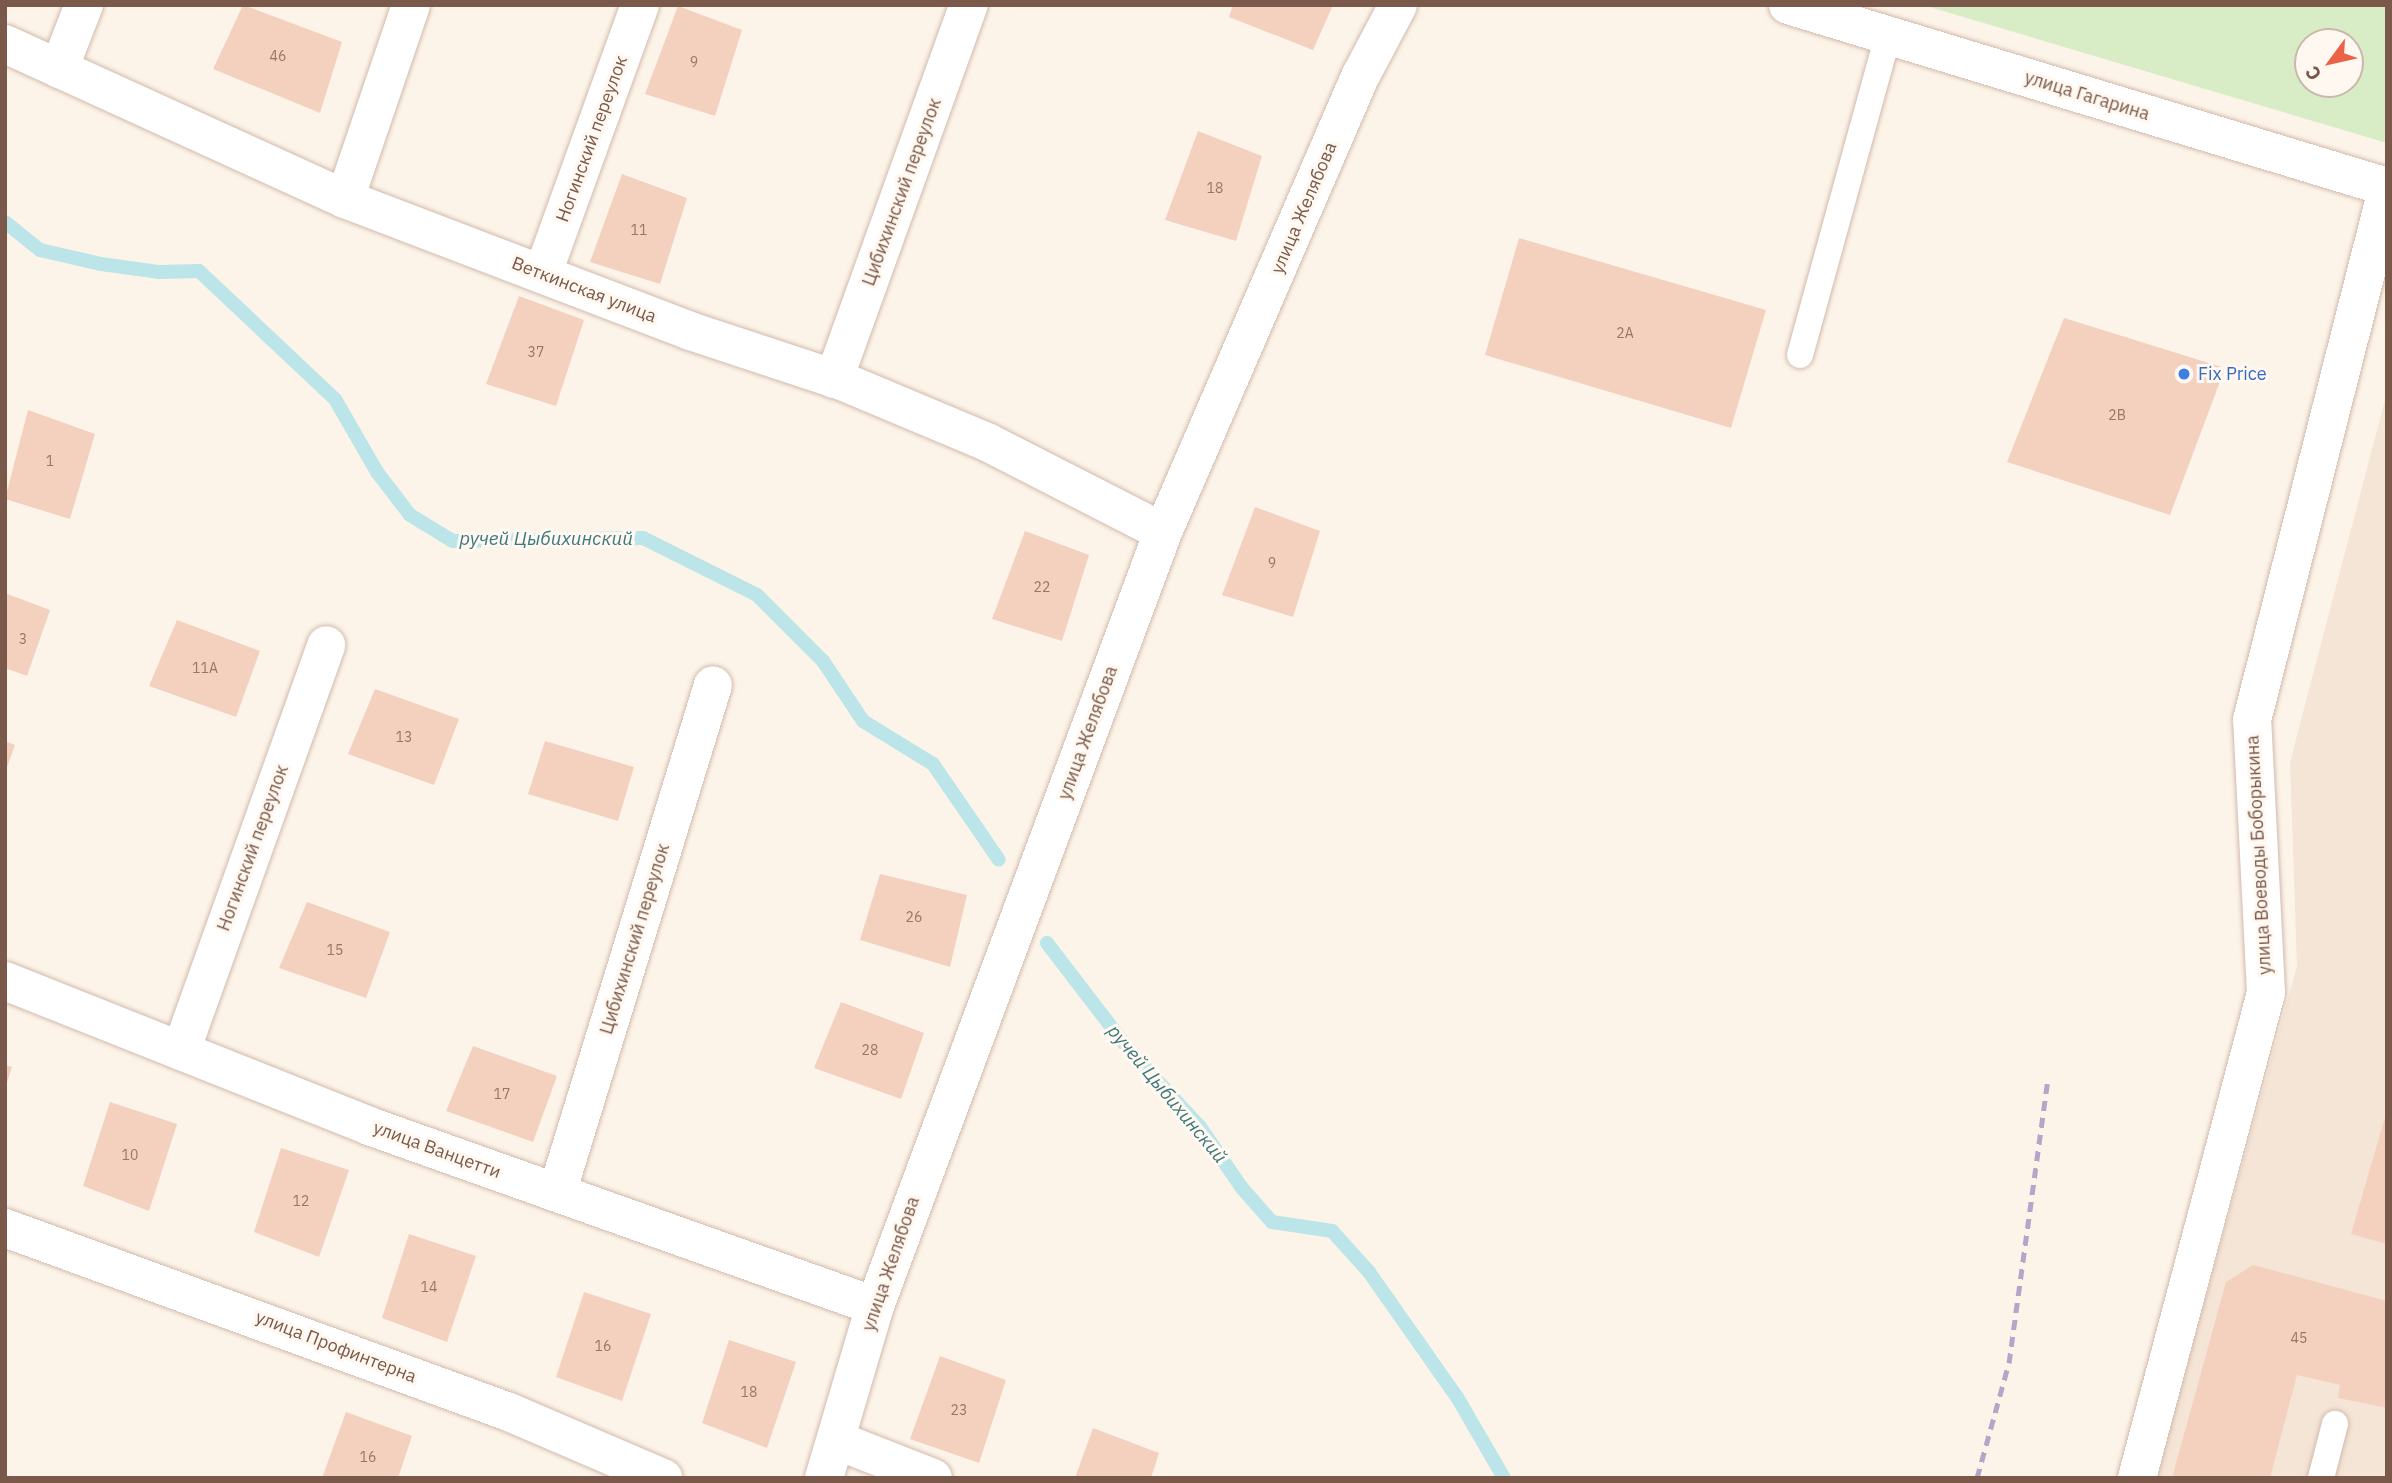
<!DOCTYPE html>
<html>
<head>
<meta charset="utf-8">
<style>
  body { margin:0 }
  #map { position:relative; width:2392px; height:1483px; overflow:hidden; background:#fdf4e9; font-family:"IBM Plex Sans",sans-serif }
  div>[style] { position:absolute }
  [style*='--x'] { left:calc(var(--x)*1px); top:calc(var(--y)*1px); width:calc(var(--w)*1px); rotate:calc(var(--a)*1deg) }
  .residential>* { inset:0; background:#f5e5d6 }
  .green>* { inset:0; background:#d8ecc5 }
  .stream>* { height:14px; margin:-7px; padding:0 7px; transform-origin:7px; border-radius:7px; background:#bbe5e9 }
  .building>* { inset:0; background:#f4d0bf }
  .roads { filter:drop-shadow(0 0 2px #d1baad) drop-shadow(0 0 2px #d1baad) }
  .lane>* { height:26px; margin:-13px; padding:0 13px; transform-origin:13px; border-radius:13px; background:#fff }
  .street>* { height:38px; margin:-19px; padding:0 19px; transform-origin:19px; border-radius:19px; background:#fff }
  .secondary>* { height:38px; margin:-19px; padding:0 19px; transform-origin:19px; border-radius:19px; background:#fff }
  .rail>* { height:5px; margin-top:-2.5px; transform-origin:0; background:repeating-linear-gradient(90deg,#b6a5c9 0 10px,transparent 0 17px) }
  .dots>* { width:19px; height:19px; translate:-50% -50%; box-sizing:border-box; border:4px solid #fff8f0; border-radius:50% }
  span { translate:-50% -50%; white-space:nowrap; text-align:center; line-height:1.15; -webkit-text-stroke:6px #fff8f0; paint-order:stroke }
  .number-label { font-size:14px; color:#987667 }
  .number-label span { -webkit-text-stroke-width:0 }
  .street-label { font-size:18px; color:#7a584a }
  .shop-label { font-size:18px; color:#366cbe }
  .left { translate:0 -50%; text-align:left }
  .water-label { font-size:19px; color:#3c787f; font-style:italic }
  .frame { position:absolute; inset:0; border:7px solid #7a584a; pointer-events:none }
  .north { position:absolute; left:2294px; top:28px; width:70px; height:70px; box-sizing:border-box; background:#fff8f0; border:2px solid #cab8ae; border-radius:50%; rotate:237deg; font-size:19px; font-weight:700; line-height:28px; text-align:center; color:#7a584a }
  .north::after { content:''; display:block; margin:auto; width:24px; height:32px; background:#ec6249; clip-path:polygon(50% 0,100% 100%,50% 72%,0 100%) }
</style>
</head>
<body>
<div id="map">
  <div class="residential">
    <div style="clip-path:polygon(2387px 392px,2387px 1478px,2156px 1478px,2297px 966px,2290px 762px)"></div>
  </div>
  <div class="green">
    <div style="clip-path:polygon(evenodd,1923px 5px,2387px 5px,2387px 143px,1923px 5px,2308px 42px,2350px 42px,2350px 84px,2308px 84px,2308px 42px)"></div>
  </div>
  <div class="stream">
    <div style="--x:5;--y:222;--w:45;--a:38.7"></div>
    <div style="--x:40;--y:250;--w:63;--a:12.9"></div>
    <div style="--x:101;--y:264;--w:59;--a:7.9"></div>
    <div style="--x:159;--y:272;--w:40;--a:-1.4"></div>
    <div style="--x:199;--y:271;--w:187;--a:43.3"></div>
    <div style="--x:335;--y:399;--w:84;--a:60.1"></div>
    <div style="--x:377;--y:472;--w:54;--a:52.5"></div>
    <div style="--x:410;--y:515;--w:50;--a:31.2"></div>
    <div style="--x:453;--y:541;--w:190;--a:-0.9"></div>
    <div style="--x:643;--y:538;--w:127;--a:26.6"></div>
    <div style="--x:757;--y:595;--w:93;--a:45"></div>
    <div style="--x:823;--y:661;--w:72;--a:56.3"></div>
    <div style="--x:863;--y:721;--w:82;--a:31.6"></div>
    <div style="--x:933;--y:764;--w:116;--a:55.5"></div>
    <div style="--x:1047;--y:943;--w:135;--a:52.5"></div>
    <div style="--x:1129;--y:1050;--w:105;--a:47.3"></div>
    <div style="--x:1200;--y:1127;--w:74;--a:55.5"></div>
    <div style="--x:1242;--y:1188;--w:45;--a:48.6"></div>
    <div style="--x:1272;--y:1222;--w:61;--a:8.5"></div>
    <div style="--x:1332;--y:1231;--w:55;--a:47.9"></div>
    <div style="--x:1369;--y:1272;--w:153;--a:54.9"></div>
    <div style="--x:1457;--y:1397;--w:94;--a:59.9"></div>
  </div>
  <div class="building">
    <div style="clip-path:polygon(243px 5px,342px 42px,320px 113px,213px 69px)"></div>
    <div style="clip-path:polygon(1233px 5px,1333px 5px,1313px 50px,1229px 17px)"></div>
    <div style="clip-path:polygon(678px 6px,742px 30px,715px 116px,645px 94px)"></div>
    <div style="clip-path:polygon(1198px 131px,1262px 156px,1236px 241px,1165px 220px)"></div>
    <div style="clip-path:polygon(622px 174px,687px 198px,660px 284px,590px 262px)"></div>
    <div style="clip-path:polygon(1519px 238px,1766px 310px,1731px 428px,1485px 355px)"></div>
    <div style="clip-path:polygon(519px 296px,584px 320px,556px 406px,486px 384px)"></div>
    <div style="clip-path:polygon(2064px 318px,2225px 368px,2170px 515px,2007px 462px)"></div>
    <div style="clip-path:polygon(28px 410px,95px 434px,70px 519px,5px 499px)"></div>
    <div style="clip-path:polygon(1255px 507px,1320px 531px,1293px 617px,1222px 595px)"></div>
    <div style="clip-path:polygon(1025px 531px,1089px 555px,1062px 641px,992px 619px)"></div>
    <div style="clip-path:polygon(5px 593px,50px 610px,27px 676px,5px 668px)"></div>
    <div style="clip-path:polygon(177px 620px,260px 651px,236px 717px,149px 686px)"></div>
    <div style="clip-path:polygon(375px 689px,459px 719px,434px 785px,348px 754px)"></div>
    <div style="clip-path:polygon(5px 741px,15px 745px,6px 770px,5px 770px)"></div>
    <div style="clip-path:polygon(545px 741px,634px 767px,618px 821px,528px 794px)"></div>
    <div style="clip-path:polygon(880px 874px,967px 895px,950px 967px,860px 940px)"></div>
    <div style="clip-path:polygon(307px 902px,390px 932px,366px 998px,279px 968px)"></div>
    <div style="clip-path:polygon(841px 1002px,924px 1033px,901px 1099px,814px 1068px)"></div>
    <div style="clip-path:polygon(473px 1046px,557px 1076px,533px 1142px,446px 1111px)"></div>
    <div style="clip-path:polygon(5px 1065px,12px 1067px,6px 1086px,5px 1086px)"></div>
    <div style="clip-path:polygon(110px 1102px,177px 1124px,149px 1211px,83px 1186px)"></div>
    <div style="clip-path:polygon(2386px 1114px,2387px 1114px,2387px 1244px,2351px 1234px)"></div>
    <div style="clip-path:polygon(281px 1148px,349px 1170px,319px 1257px,254px 1232px)"></div>
    <div style="clip-path:polygon(409px 1234px,476px 1256px,447px 1342px,382px 1318px)"></div>
    <div style="clip-path:polygon(2253px 1265px,2387px 1301px,2387px 1408px,2338px 1398px,2340px 1385px,2297px 1375px,2270px 1478px,2172px 1478px,2226px 1282px)"></div>
    <div style="clip-path:polygon(584px 1292px,651px 1314px,622px 1401px,556px 1377px)"></div>
    <div style="clip-path:polygon(729px 1340px,796px 1362px,767px 1448px,702px 1423px)"></div>
    <div style="clip-path:polygon(940px 1356px,1006px 1380px,979px 1463px,910px 1439px)"></div>
    <div style="clip-path:polygon(346px 1412px,412px 1436px,398px 1478px,322px 1478px)"></div>
    <div style="clip-path:polygon(1093px 1428px,1159px 1453px,1151px 1478px,1075px 1478px)"></div>
  </div>
  <div class="roads">
    <div class="lane">
      <div style="--x:1800;--y:355;--w:332;--a:-74.6"></div>
      <div style="--x:2321;--y:1478;--w:56;--a:-75.5"></div>
    </div>
    <div class="street">
      <div style="--x:5;--y:44;--w:374;--a:24.5"></div>
      <div style="--x:345;--y:199;--w:369;--a:20.9"></div>
      <div style="--x:690;--y:331;--w:162;--a:18.3"></div>
      <div style="--x:844;--y:382;--w:157;--a:22.8"></div>
      <div style="--x:989;--y:443;--w:195;--a:27.1"></div>
      <div style="--x:59;--y:69;--w:69;--a:-68.7"></div>
      <div style="--x:345;--y:199;--w:205;--a:-71.2"></div>
      <div style="--x:543;--y:273;--w:285;--a:-70.1"></div>
      <div style="--x:834;--y:379;--w:398;--a:-70.2"></div>
      <div style="--x:5;--y:981;--w:392;--a:21.7"></div>
      <div style="--x:369;--y:1126;--w:537;--a:19.58"></div>
      <div style="--x:181;--y:1051;--w:431;--a:-70.3"></div>
      <div style="--x:557;--y:1193;--w:531;--a:-72.93"></div>
      <div style="--x:5;--y:1228;--w:537;--a:20.06"></div>
      <div style="--x:509;--y:1412;--w:168;--a:23.2"></div>
      <div style="--x:836;--y:1440;--w:104;--a:21.4"></div>
      <div style="--x:2137;--y:1478;--w:502;--a:-75.11"></div>
      <div style="--x:2266;--y:993;--w:273;--a:-92.9"></div>
      <div style="--x:2252;--y:720;--w:547;--a:-75.71"></div>
    </div>
    <div class="secondary">
      <div style="--x:1788;--y:5;--w:626;--a:16.9"></div>
      <div style="--x:824;--y:1478;--w:179;--a:-73.5"></div>
      <div style="--x:875;--y:1306;--w:826;--a:-69.59"></div>
      <div style="--x:1163;--y:532;--w:498;--a:-66.6"></div>
      <div style="--x:1361;--y:75;--w:79;--a:-62.1"></div>
    </div>
  </div>
  <div class="rail">
    <div style="--x:1977;--y:1478;--w:119;--a:-74.5"></div>
    <div style="--x:2009;--y:1363;--w:282;--a:-82.2"></div>
  </div>
  <div class="dots">
    <div style="left:2184px;top:374px;background:#3f7fe0"></div>
  </div>
  <div class="number-label">
    <span style="left:278px;top:56px">46</span>
    <span style="left:694px;top:62px">9</span>
    <span style="left:1215px;top:188px">18</span>
    <span style="left:639px;top:230px">11</span>
    <span style="left:1625px;top:333px">2А</span>
    <span style="left:536px;top:352px">37</span>
    <span style="left:2117px;top:415px">2В</span>
    <span style="left:50px;top:461px">1</span>
    <span style="left:1272px;top:563px">9</span>
    <span style="left:1042px;top:587px">22</span>
    <span style="left:23px;top:639px">3</span>
    <span style="left:205px;top:668px">11А</span>
    <span style="left:404px;top:737px">13</span>
    <span style="left:914px;top:917px">26</span>
    <span style="left:335px;top:950px">15</span>
    <span style="left:870px;top:1050px">28</span>
    <span style="left:502px;top:1094px">17</span>
    <span style="left:130px;top:1155px">10</span>
    <span style="left:301px;top:1201px">12</span>
    <span style="left:429px;top:1287px">14</span>
    <span style="left:2299px;top:1338px">45</span>
    <span style="left:603px;top:1346px">16</span>
    <span style="left:749px;top:1392px">18</span>
    <span style="left:959px;top:1410px">23</span>
    <span style="left:368px;top:1457px">16</span>
  </div>
  <div class="street-label">
    <span style="left:2087px;top:96px;rotate:17deg">улица Гагарина</span>
    <span style="left:592px;top:139px;rotate:-70deg">Ногинский переулок</span>
    <span style="left:902px;top:192px;rotate:-70deg">Цибихинский переулок</span>
    <span style="left:1304px;top:208px;rotate:-67deg">улица Желябова</span>
    <span style="left:584px;top:290px;rotate:21deg">Веткинская улица</span>
    <span style="left:1088px;top:733px;rotate:-70deg">улица Желябова</span>
    <span style="left:253px;top:848px;rotate:-70deg">Ногинский переулок</span>
    <span style="left:2259px;top:855px;rotate:-93deg">улица Воеводы Боборыкина</span>
    <span style="left:635px;top:939px;rotate:-73deg">Цибихинский переулок</span>
    <span style="left:437px;top:1150px;rotate:20deg">улица Ванцетти</span>
    <span style="left:891px;top:1264px;rotate:-71deg">улица Желябова</span>
    <span style="left:336px;top:1347px;rotate:21deg">улица Профинтерна</span>
  </div>
  <div class="shop-label">
    <span class="left" style="left:2198px;top:374px">Fix Price</span>
  </div>
  <div class="water-label">
    <span style="left:546px;top:539px">ручей Цыбихинский</span>
    <span style="left:1167px;top:1094px;rotate:50deg">ручей Цыбихинский</span>
  </div>
  <div class="frame"></div>
  <div class="north">С</div>
</div>
</body>
</html>
